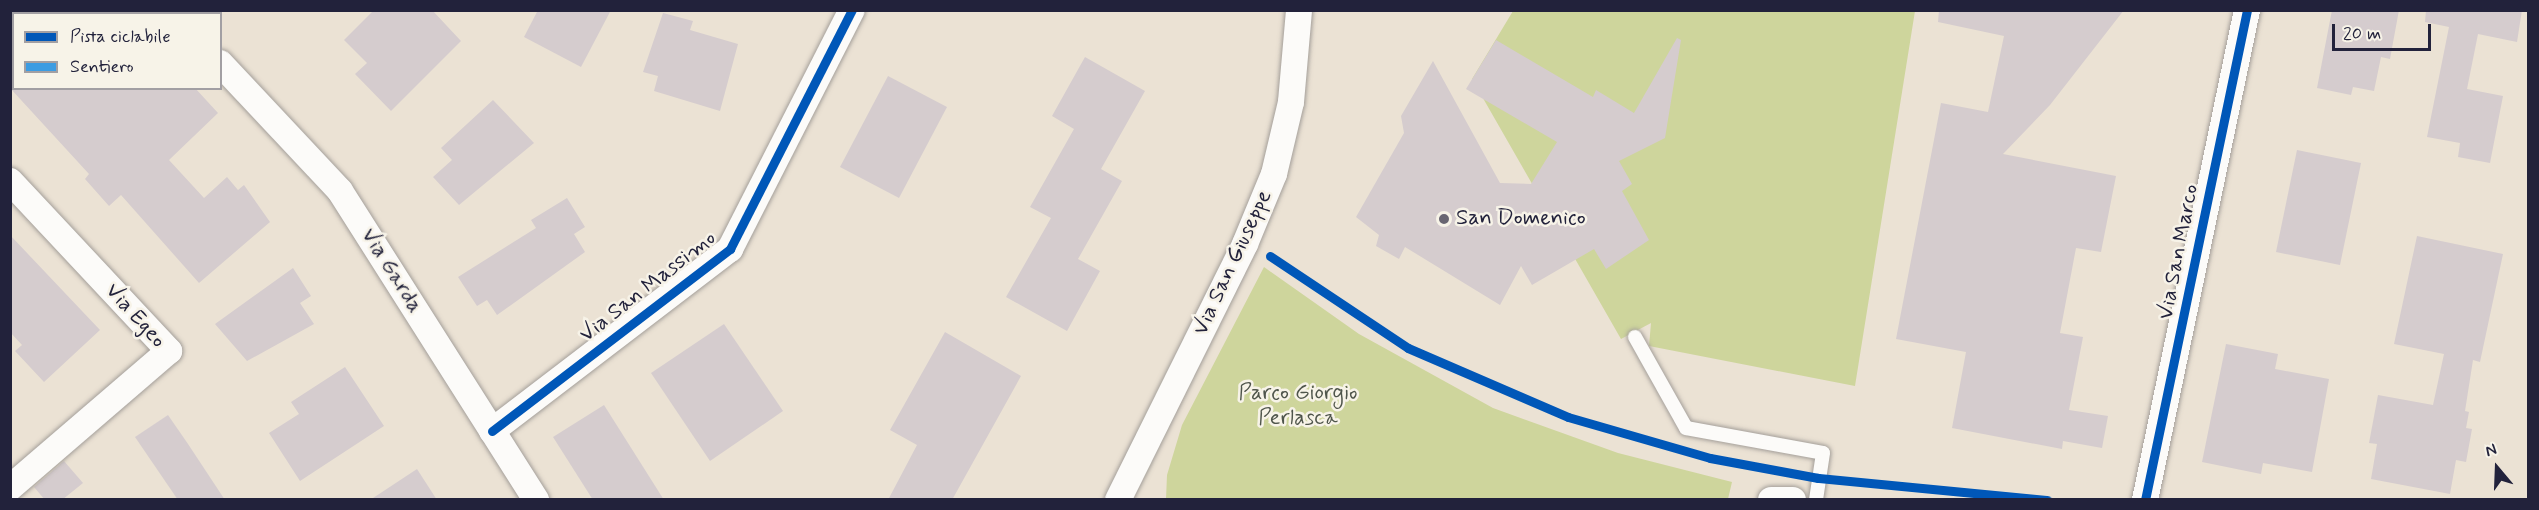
<!DOCTYPE html>
<html>
<head>
<meta charset="utf-8">
<style>
  body { margin:0 }
  #map { position:relative; width:2539px; height:510px; overflow:hidden; background:#ebe2d4; font-family:Mynerve,sans-serif }
  div>[style] { position:absolute }
  [style*='--x'] { left:calc(var(--x)*1px); top:calc(var(--y)*1px); width:calc(var(--w)*1px); rotate:calc(var(--a)*1deg) }
  .green>* { inset:0; background:#ced59c }
  .building>* { inset:0; background:#d5ccce }
  .roads { filter:drop-shadow(0 0 2px #a49f9a) drop-shadow(0 0 2px #a49f9a) }
  .service>* { height:14px; margin:-7px; padding:0 7px; transform-origin:7px; border-radius:7px; background:#fcfbf9 }
  .minor>* { height:26px; margin:-13px; padding:0 13px; transform-origin:13px; border-radius:13px; background:#fcfbf9 }
  .quiet>* { height:8px; margin-top:-4px; transform-origin:0; background:repeating-linear-gradient(90deg,#3c9ce2 0 15px,transparent 0 23px) }
  .cycleway>* { height:9px; margin:-4.5px; padding:0 4.5px; transform-origin:4.5px; border-radius:4.5px; background:#0057b8 }
  .dots>* { width:16px; height:16px; translate:-50% -50%; box-sizing:border-box; border:3px solid #f7f3e8; border-radius:50% }
  span { translate:-50% -50%; white-space:nowrap; text-align:center; line-height:1.15; -webkit-text-stroke:5px #f7f3e8; paint-order:stroke }
  .poi-label { font-size:22px; color:#22223b }
  .left { translate:0 -50%; text-align:left }
  .street-label { font-size:22px; color:#22223b }
  .park-label { font-size:22px; color:#4f554b }
  .frame { position:absolute; inset:0; border:12px solid #22223b; pointer-events:none }
  .legend { position:absolute; left:12px; top:12px; width:210px; height:78px; box-sizing:border-box; background:#f7f3e8; border:2px solid #a29fa3; margin:0; padding:8px 10px; list-style:none; font-size:18px; color:#22223b }
  .legend li { display:flex; align-items:center; gap:12px; height:30px }
  .legend b { width:30px; border:2px solid #a29fa3 }
  .north { position:absolute; left:2467px; top:438px; width:60px; height:60px; -webkit-text-stroke:4px #f7f3e8; paint-order:stroke; rotate:341deg; font-size:16px; font-weight:700; line-height:24px; text-align:center; color:#22223b }
  .north::after { content:''; display:block; margin:auto; width:21px; height:27px; background:#22223b; clip-path:polygon(50% 0,100% 100%,50% 72%,0 100%) }
  .scale { position:absolute; left:2332px; top:24px; width:99px; height:27px; box-sizing:border-box; border:3px solid #22223b; border-top:0; padding-left:8px; font-size:18px; line-height:21px; white-space:nowrap; color:#22223b; -webkit-text-stroke:4px #f7f3e8; paint-order:stroke }
</style>
</head>
<body>
<div id="map">
  <div class="green">
    <div style="clip-path:polygon(1513px 11px,1915px 11px,1855px 386px,1649px 346px,1651px 323px,1621px 339px,1472px 79px)"></div>
    <div style="clip-path:polygon(1264px 267px,1359px 334px,1493px 408px,1618px 453px,1732px 482px,1728px 499px,1166px 499px,1167px 475px,1182px 425px)"></div>
  </div>
  <div class="building">
    <div style="clip-path:polygon(374px 10px,432px 10px,461px 41px,391px 111px,355px 74px,367px 63px,344px 40px)"></div>
    <div style="clip-path:polygon(538px 10px,611px 10px,581px 67px,524px 37px)"></div>
    <div style="clip-path:polygon(1939px 10px,2124px 10px,2050px 105px,2003px 154px,2116px 176px,2101px 252px,2076px 248px,2060px 333px,2083px 337px,2069px 410px,2108px 416px,2102px 448px,2063px 441px,2062px 449px,1952px 428px,1966px 352px,1896px 339px,1941px 103px,1988px 112px,2004px 36px,1938px 22px)"></div>
    <div style="clip-path:polygon(2332px 10px,2399px 10px,2390px 59px,2381px 57px,2374px 91px,2353px 87px,2351px 95px,2317px 88px)"></div>
    <div style="clip-path:polygon(2426px 10px,2522px 10px,2517px 42px,2478px 34px,2467px 89px,2503px 96px,2490px 163px,2458px 157px,2460px 143px,2427px 137px,2449px 27px,2425px 22px)"></div>
    <div style="clip-path:polygon(663px 13px,693px 21px,690px 30px,738px 44px,720px 111px,654px 91px,658px 76px,643px 72px)"></div>
    <div style="clip-path:polygon(1677px 38px,1681px 40px,1665px 138px,1619px 161px,1632px 184px,1622px 191px,1649px 240px,1606px 269px,1594px 249px,1532px 285px,1521px 266px,1500px 305px,1405px 247px,1399px 259px,1376px 246px,1379px 235px,1356px 217px,1404px 133px,1401px 116px,1433px 61px,1500px 183px,1531px 184px,1557px 142px,1466px 89px,1496px 40px,1593px 97px,1596px 90px,1634px 113px)"></div>
    <div style="clip-path:polygon(1085px 57px,1145px 91px,1101px 169px,1122px 181px,1078px 259px,1100px 271px,1067px 331px,1006px 297px,1051px 218px,1030px 207px,1074px 129px,1052px 116px)"></div>
    <div style="clip-path:polygon(888px 76px,947px 107px,899px 198px,840px 167px)"></div>
    <div style="clip-path:polygon(10px 88px,195px 88px,218px 113px,169px 160px,204px 198px,227px 177px,238px 190px,244px 185px,270px 222px,199px 283px,121px 195px,109px 206px,85px 179px,89px 174px)"></div>
    <div style="clip-path:polygon(493px 100px,534px 143px,459px 205px,433px 177px,452px 160px,441px 148px)"></div>
    <div style="clip-path:polygon(2297px 150px,2361px 163px,2340px 265px,2276px 252px)"></div>
    <div style="clip-path:polygon(567px 198px,585px 227px,574px 234px,585px 252px,497px 315px,487px 300px,477px 306px,458px 277px,536px 228px,531px 220px)"></div>
    <div style="clip-path:polygon(10px 235px,100px 330px,44px 382px,15px 351px,22px 345px,10px 332px)"></div>
    <div style="clip-path:polygon(2417px 236px,2503px 254px,2480px 362px,2473px 360px,2465px 411px,2469px 412px,2466px 428px,2472px 429px,2466px 462px,2456px 460px,2450px 494px,2371px 479px,2377px 444px,2369px 443px,2378px 395px,2433px 405px,2444px 354px,2394px 344px)"></div>
    <div style="clip-path:polygon(293px 268px,311px 296px,300px 303px,314px 324px,247px 361px,215px 324px)"></div>
    <div style="clip-path:polygon(724px 324px,783px 411px,710px 461px,651px 373px)"></div>
    <div style="clip-path:polygon(945px 332px,1021px 376px,952px 500px,888px 500px,917px 445px,890px 430px)"></div>
    <div style="clip-path:polygon(2226px 344px,2278px 354px,2275px 369px,2329px 379px,2312px 472px,2263px 463px,2261px 474px,2202px 462px)"></div>
    <div style="clip-path:polygon(345px 367px,384px 426px,300px 481px,269px 433px,299px 414px,291px 402px)"></div>
    <div style="clip-path:polygon(604px 405px,664px 500px,593px 500px,553px 437px)"></div>
    <div style="clip-path:polygon(168px 415px,188px 444px,225px 500px,178px 500px,135px 437px)"></div>
    <div style="clip-path:polygon(64px 461px,83px 483px,62px 500px,45px 500px,34px 487px)"></div>
    <div style="clip-path:polygon(417px 469px,437px 500px,370px 500px)"></div>
  </div>
  <div class="roads">
    <div class="service">
      <div style="--x:1635;--y:337;--w:104;--a:60.7"></div>
      <div style="--x:1686;--y:428;--w:139;--a:10.3"></div>
      <div style="--x:1823;--y:453;--w:48;--a:98.5"></div>
    </div>
    <div class="minor">
      <div style="--x:172;--y:10;--w:5;--a:53"></div>
      <div style="--x:65;--y:14;--w:5;--a:-53"></div>
      <div style="--x:10;--y:63;--w:5;--a:-37"></div>
      <div style="--x:220;--y:63;--w:175;--a:46.8"></div>
      <div style="--x:340;--y:191;--w:366;--a:57.6"></div>
      <div style="--x:10;--y:181;--w:233;--a:46.9"></div>
      <div style="--x:169;--y:351;--w:210;--a:139.3"></div>
      <div style="--x:492;--y:431;--w:300;--a:-37.4"></div>
      <div style="--x:730;--y:249;--w:268;--a:-63"></div>
      <div style="--x:1118;--y:500;--w:286;--a:-63.6"></div>
      <div style="--x:1245;--y:244;--w:76;--a:-67.5"></div>
      <div style="--x:1274;--y:174;--w:74;--a:-76.7"></div>
      <div style="--x:1291;--y:102;--w:92;--a:-85"></div>
      <div style="--x:1771;--y:500;--w:22;--a:0"></div>
      <div style="--x:2145;--y:500;--w:501;--a:-78.24"></div>
    </div>
  </div>
  <div class="quiet">
    <div style="--x:2119;--y:500;--w:2;--a:-90"></div>
  </div>
  <div class="cycleway">
    <div style="--x:1270;--y:256;--w:166;--a:33.7"></div>
    <div style="--x:1408;--y:348;--w:174;--a:23.3"></div>
    <div style="--x:1568;--y:417;--w:148;--a:16.1"></div>
    <div style="--x:1710;--y:458;--w:110;--a:10.5"></div>
    <div style="--x:1818;--y:478;--w:230;--a:5.5"></div>
    <div style="--x:492;--y:431;--w:300;--a:-37.4"></div>
    <div style="--x:730;--y:249;--w:268;--a:-63"></div>
    <div style="--x:2145;--y:500;--w:501;--a:-78.24"></div>
  </div>
  <div class="dots">
    <div style="left:1444px;top:219px;background:#686571"></div>
  </div>
  <div class="poi-label">
    <span class="left" style="left:1456px;top:219px">San Domenico</span>
  </div>
  <div class="street-label">
    <span style="left:2179px;top:252px;rotate:-79deg">Via San Marco</span>
    <span style="left:1233px;top:263px;rotate:-65deg">Via San Giuseppe</span>
    <span style="left:391px;top:271px;rotate:58deg">Via Garda</span>
    <span style="left:648px;top:287px;rotate:-38deg">Via San Massimo</span>
    <span style="left:135px;top:316px;rotate:48deg">Via Egeo</span>
  </div>
  <div class="park-label">
    <span style="left:1298px;top:406px">Parco Giorgio<br>Perlasca</span>
  </div>
  <div class="frame"></div>
  <ul class="legend">
  <li><b style="height:8px;background:#0057b8"></b>Pista ciclabile</li>
  <li><b style="height:8px;background:#3c9ce2"></b>Sentiero</li>
  </ul>
  <div class="north">N</div>
  <div class="scale">20 m</div>
</div>
</body>
</html>
